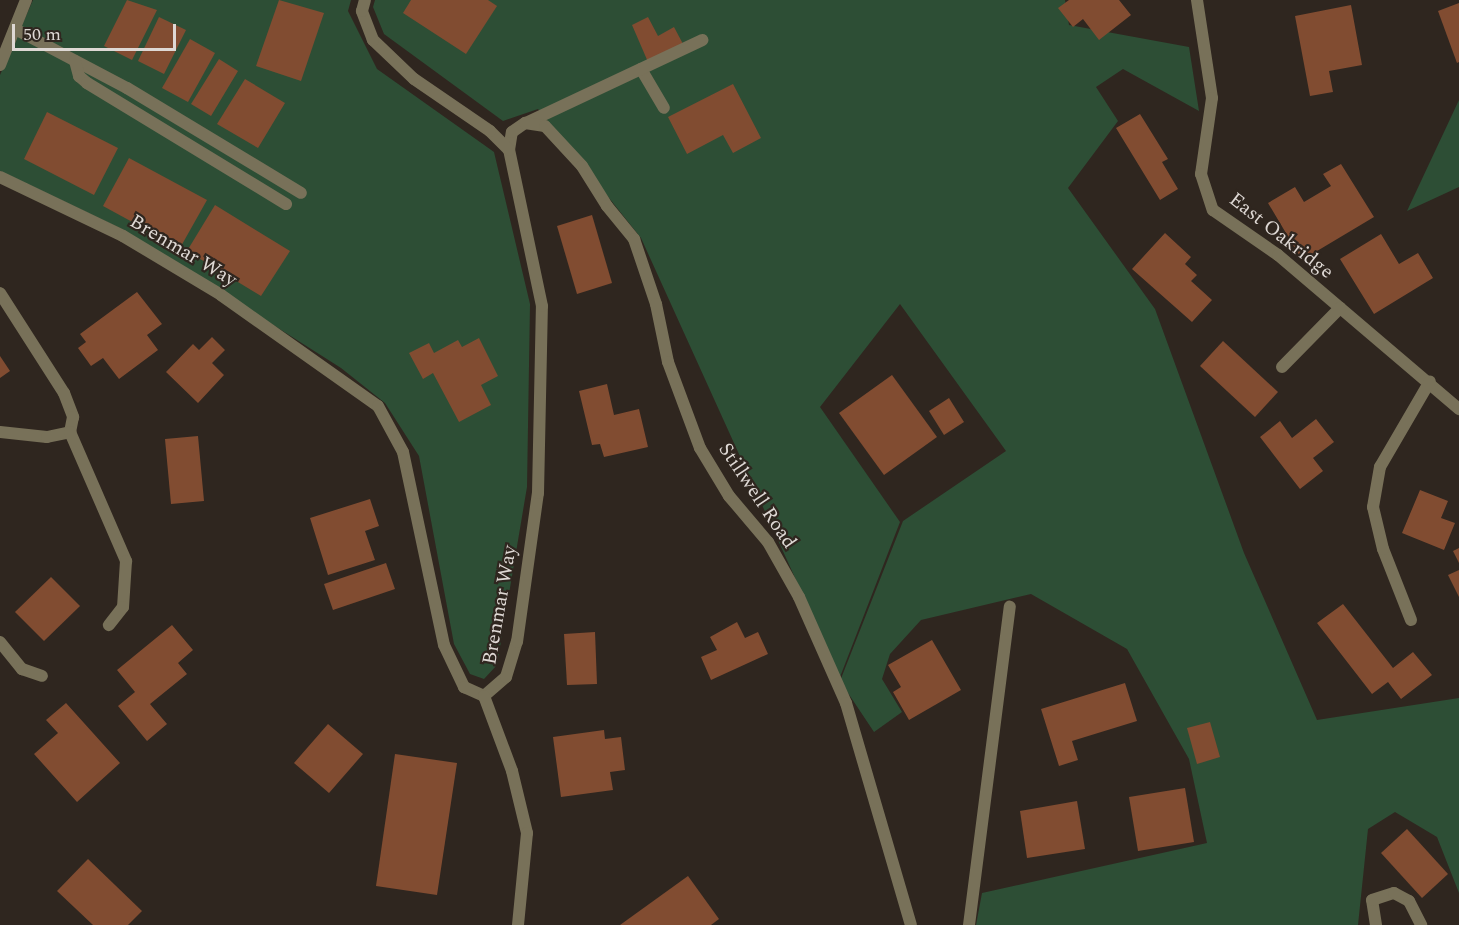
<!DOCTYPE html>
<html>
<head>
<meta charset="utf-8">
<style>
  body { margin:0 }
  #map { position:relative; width:1459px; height:925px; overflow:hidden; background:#2f261f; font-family:Spectral,serif }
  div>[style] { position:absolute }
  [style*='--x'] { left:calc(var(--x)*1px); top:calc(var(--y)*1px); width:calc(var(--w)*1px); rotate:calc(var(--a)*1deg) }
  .green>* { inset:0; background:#2d4e35 }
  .building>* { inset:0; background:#814c31 }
  .minor>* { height:12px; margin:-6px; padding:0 6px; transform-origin:6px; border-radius:6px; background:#787159 }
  span { translate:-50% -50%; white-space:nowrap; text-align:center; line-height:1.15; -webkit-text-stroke:4.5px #2f261f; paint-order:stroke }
  .street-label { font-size:20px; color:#ded8d4 }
  .scale { position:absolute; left:12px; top:24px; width:164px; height:27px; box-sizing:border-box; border:3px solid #ded8d4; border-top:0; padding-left:8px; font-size:18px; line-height:21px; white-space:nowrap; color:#ded8d4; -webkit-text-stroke:4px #2f261f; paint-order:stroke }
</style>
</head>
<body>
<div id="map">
  <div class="green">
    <div style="clip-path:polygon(33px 0,351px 0,348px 11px,377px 69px,494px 152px,530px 304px,527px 487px,497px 665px,484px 679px,470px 674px,454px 644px,419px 456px,385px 403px,341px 368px,124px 230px,0 171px,0 75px)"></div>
    <div style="clip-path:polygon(375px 0,1065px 0,1069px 25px,1189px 47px,1199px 111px,1123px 69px,1096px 87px,1118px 121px,1068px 188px,1155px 309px,1244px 553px,1317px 720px,1459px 698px,1459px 893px,1437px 837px,1395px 812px,1368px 829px,1358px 925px,976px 925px,982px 893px,1207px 843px,1189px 759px,1127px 649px,1031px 594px,921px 620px,890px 654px,882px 679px,902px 712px,874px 732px,840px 681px,903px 521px,1006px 451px,900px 304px,820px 407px,900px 522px,840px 677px,641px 238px,538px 109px,503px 121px,384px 34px,373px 7px)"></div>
    <div style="clip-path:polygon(1459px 100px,1459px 187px,1407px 211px)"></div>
  </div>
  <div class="building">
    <div style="clip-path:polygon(127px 0,157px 10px,132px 60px,104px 46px)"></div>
    <div style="clip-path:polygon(279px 0,324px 13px,301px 81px,256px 66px)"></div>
    <div style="clip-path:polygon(411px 0,488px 0,497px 6px,466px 54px,403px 13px)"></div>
    <div style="clip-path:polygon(1069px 0,1119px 0,1131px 15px,1099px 40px,1083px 19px,1073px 27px,1058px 8px)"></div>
    <div style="clip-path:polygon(1459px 3px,1459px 62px,1457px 63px,1438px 11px)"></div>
    <div style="clip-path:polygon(1351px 5px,1362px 65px,1329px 71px,1333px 92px,1310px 96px,1295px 16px)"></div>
    <div style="clip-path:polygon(159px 17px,186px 30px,164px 74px,138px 61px)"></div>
    <div style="clip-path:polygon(648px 17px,658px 36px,674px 27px,683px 44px,648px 62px,632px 25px)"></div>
    <div style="clip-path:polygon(190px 39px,215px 53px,188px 102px,162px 88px)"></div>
    <div style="clip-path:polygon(219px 59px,238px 71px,211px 116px,191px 104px)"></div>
    <div style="clip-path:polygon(245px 79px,285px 103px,258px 148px,217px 124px)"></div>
    <div style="clip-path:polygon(733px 84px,761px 138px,733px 153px,723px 135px,687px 154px,668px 117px)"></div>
    <div style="clip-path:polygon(47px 112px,118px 148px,94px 195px,24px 159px)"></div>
    <div style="clip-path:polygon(1140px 114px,1168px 159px,1162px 162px,1178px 189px,1160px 200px,1116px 128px)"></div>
    <div style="clip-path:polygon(129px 158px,207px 200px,180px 248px,103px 206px)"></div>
    <div style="clip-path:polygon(1341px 164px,1374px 217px,1302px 260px,1268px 203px,1295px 187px,1304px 202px,1331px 186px,1323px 174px)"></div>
    <div style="clip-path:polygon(215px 205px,290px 251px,261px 296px,187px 251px)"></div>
    <div style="clip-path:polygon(592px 215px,612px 283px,577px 294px,557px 226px)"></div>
    <div style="clip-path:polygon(1165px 233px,1191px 257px,1185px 264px,1197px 275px,1191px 281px,1212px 300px,1192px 322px,1132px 269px)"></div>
    <div style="clip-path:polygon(1381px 234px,1399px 264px,1418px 253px,1433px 278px,1374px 314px,1340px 259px)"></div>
    <div style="clip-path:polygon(137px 292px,162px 324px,147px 335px,158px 350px,119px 379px,103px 358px,91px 366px,78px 348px,86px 342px,80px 334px)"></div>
    <div style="clip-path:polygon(212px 337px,225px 350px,212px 363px,224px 375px,198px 403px,166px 372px,193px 344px,199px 350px)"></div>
    <div style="clip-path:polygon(479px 338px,498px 376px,481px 385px,491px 405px,459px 422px,433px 373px,423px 379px,409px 353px,429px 343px,434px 353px,458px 340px,462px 347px)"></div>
    <div style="clip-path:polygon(1223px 341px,1278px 392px,1255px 417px,1200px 366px)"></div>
    <div style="clip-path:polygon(0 356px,10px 371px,0 378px)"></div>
    <div style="clip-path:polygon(892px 375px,937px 437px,884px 475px,839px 413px)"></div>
    <div style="clip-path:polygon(607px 384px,614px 415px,639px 409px,648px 447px,604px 457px,600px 444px,592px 445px,579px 391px)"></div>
    <div style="clip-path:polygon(949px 398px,964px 422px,944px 435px,929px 411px)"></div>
    <div style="clip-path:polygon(1316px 419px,1334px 442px,1313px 458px,1323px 471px,1300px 489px,1260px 437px,1280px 421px,1292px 438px)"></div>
    <div style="clip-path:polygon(198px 436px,204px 501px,171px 504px,165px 439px)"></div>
    <div style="clip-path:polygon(1420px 490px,1448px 501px,1441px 518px,1455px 523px,1444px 550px,1402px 533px)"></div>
    <div style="clip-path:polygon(370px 499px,379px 526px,365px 531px,375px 560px,328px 575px,310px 518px)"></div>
    <div style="clip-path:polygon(1459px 548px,1459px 563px,1453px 551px)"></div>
    <div style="clip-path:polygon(386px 563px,395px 589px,333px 610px,324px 584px)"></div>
    <div style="clip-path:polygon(1459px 570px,1459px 597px,1448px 575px)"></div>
    <div style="clip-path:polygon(51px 577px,80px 606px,44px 641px,15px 612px)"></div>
    <div style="clip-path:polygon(1343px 604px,1393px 668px,1413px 652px,1432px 675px,1401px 699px,1388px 682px,1372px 694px,1317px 623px)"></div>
    <div style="clip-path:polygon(737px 622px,745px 638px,758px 632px,768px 654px,711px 680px,701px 657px,717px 650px,710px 637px)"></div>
    <div style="clip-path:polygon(172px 625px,193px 650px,178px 663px,187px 674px,150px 704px,167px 724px,147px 741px,118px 706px,135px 692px,117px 670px)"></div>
    <div style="clip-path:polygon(595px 632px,597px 684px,567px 685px,564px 634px)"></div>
    <div style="clip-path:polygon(932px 640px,961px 690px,909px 720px,893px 692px,901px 687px,888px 665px)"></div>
    <div style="clip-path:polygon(1125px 683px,1137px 721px,1072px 741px,1078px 760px,1059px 766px,1041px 709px)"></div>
    <div style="clip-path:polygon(66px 703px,120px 763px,77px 802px,34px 754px,58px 733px,46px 720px)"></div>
    <div style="clip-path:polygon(1210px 722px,1220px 757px,1197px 764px,1187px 728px)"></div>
    <div style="clip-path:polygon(328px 724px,363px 754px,329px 793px,294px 763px)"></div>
    <div style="clip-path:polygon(604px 730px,605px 739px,621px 737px,625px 770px,610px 772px,613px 790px,561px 797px,553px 737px)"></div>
    <div style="clip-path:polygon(395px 754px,457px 763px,437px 895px,376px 886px)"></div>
    <div style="clip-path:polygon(1185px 788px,1194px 842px,1138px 851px,1129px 797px)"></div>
    <div style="clip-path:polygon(1077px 801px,1085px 849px,1027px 858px,1020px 811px)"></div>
    <div style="clip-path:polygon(1407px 829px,1448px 874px,1422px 898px,1381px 853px)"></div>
    <div style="clip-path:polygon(88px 859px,142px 911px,128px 925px,93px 925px,57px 891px)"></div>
    <div style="clip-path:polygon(688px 876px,719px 919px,711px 925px,620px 925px)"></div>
  </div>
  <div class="minor">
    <div style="--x:1197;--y:0;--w:99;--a:81.3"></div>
    <div style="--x:1212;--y:98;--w:77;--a:98.2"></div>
    <div style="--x:1201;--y:174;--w:38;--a:72"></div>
    <div style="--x:1213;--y:210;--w:79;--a:34.7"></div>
    <div style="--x:1278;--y:255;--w:238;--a:40.4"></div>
    <div style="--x:15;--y:29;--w:127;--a:27.8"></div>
    <div style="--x:127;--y:88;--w:203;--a:31.1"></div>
    <div style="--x:75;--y:61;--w:16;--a:75"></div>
    <div style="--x:79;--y:76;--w:11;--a:41"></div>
    <div style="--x:87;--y:83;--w:233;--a:31.3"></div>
    <div style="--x:0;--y:65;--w:70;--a:-68.2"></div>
    <div style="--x:641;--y:69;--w:45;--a:59.5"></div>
    <div style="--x:526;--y:123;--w:195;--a:-25.2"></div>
    <div style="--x:509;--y:150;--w:18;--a:-81"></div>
    <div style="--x:512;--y:132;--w:16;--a:-35"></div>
    <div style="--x:525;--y:123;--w:20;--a:9"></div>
    <div style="--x:545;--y:126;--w:54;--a:47.2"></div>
    <div style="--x:582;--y:166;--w:47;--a:58"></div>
    <div style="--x:607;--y:206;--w:43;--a:50.7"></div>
    <div style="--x:634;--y:239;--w:69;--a:71.3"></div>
    <div style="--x:656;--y:304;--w:59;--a:78.3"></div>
    <div style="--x:668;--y:362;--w:92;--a:69.6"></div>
    <div style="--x:700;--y:448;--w:56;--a:58.9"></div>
    <div style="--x:729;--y:496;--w:60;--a:49.7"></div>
    <div style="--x:768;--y:542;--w:63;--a:60.6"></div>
    <div style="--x:799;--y:597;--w:116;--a:66.1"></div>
    <div style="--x:846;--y:703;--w:231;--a:73.7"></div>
    <div style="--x:0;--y:177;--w:136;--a:25.6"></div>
    <div style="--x:123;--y:236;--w:114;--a:31"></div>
    <div style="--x:221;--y:295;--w:192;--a:35.3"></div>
    <div style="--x:378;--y:406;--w:52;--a:61.5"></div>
    <div style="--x:403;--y:452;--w:197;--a:78"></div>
    <div style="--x:444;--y:645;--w:47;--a:64.5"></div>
    <div style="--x:464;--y:687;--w:22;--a:24"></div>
    <div style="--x:484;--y:696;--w:29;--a:-41"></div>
    <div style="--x:506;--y:677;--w:37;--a:-73"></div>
    <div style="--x:517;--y:642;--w:150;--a:-82"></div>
    <div style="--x:538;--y:493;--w:187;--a:-88.8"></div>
    <div style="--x:542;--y:306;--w:159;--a:-101.9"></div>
    <div style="--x:509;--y:150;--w:27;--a:-135"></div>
    <div style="--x:490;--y:131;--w:92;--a:-145.6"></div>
    <div style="--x:414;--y:79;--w:57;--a:-136.4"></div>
    <div style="--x:373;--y:40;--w:31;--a:-111"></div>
    <div style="--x:362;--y:11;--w:11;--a:-75"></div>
    <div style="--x:0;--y:293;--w:119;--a:57.4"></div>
    <div style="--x:64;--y:393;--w:26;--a:69"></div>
    <div style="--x:73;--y:417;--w:15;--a:101"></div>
    <div style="--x:1282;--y:367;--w:83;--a:-45.5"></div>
    <div style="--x:0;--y:432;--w:47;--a:6.1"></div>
    <div style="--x:47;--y:437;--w:24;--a:-12"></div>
    <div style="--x:70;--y:432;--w:141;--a:66.5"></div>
    <div style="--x:126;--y:561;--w:46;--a:93.7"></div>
    <div style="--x:123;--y:607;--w:23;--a:128"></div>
    <div style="--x:1411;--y:620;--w:76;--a:-111.5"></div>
    <div style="--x:1383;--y:549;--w:43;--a:-103.4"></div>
    <div style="--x:1373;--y:507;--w:41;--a:-80.1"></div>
    <div style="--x:1380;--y:467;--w:99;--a:-59.8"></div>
    <div style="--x:0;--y:642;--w:35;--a:51"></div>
    <div style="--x:22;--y:669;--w:21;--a:19"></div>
    <div style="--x:484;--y:696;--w:80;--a:69.5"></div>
    <div style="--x:512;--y:771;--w:64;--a:76.4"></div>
    <div style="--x:527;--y:833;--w:92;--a:95.6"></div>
    <div style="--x:969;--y:925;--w:321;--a:-82.7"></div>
    <div style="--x:1376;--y:925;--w:25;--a:-99"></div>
    <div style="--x:1372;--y:900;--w:23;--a:-18"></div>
    <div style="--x:1394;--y:893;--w:17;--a:28"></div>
    <div style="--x:1409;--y:901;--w:27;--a:63"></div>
  </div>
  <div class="street-label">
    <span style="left:1281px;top:236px;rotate:38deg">East Oakridge</span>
    <span style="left:183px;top:251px;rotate:31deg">Brenmar Way</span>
    <span style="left:757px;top:496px;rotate:56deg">Stillwell Road</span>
    <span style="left:500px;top:605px;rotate:-80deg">Brenmar Way</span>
  </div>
  <div class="scale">50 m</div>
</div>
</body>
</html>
